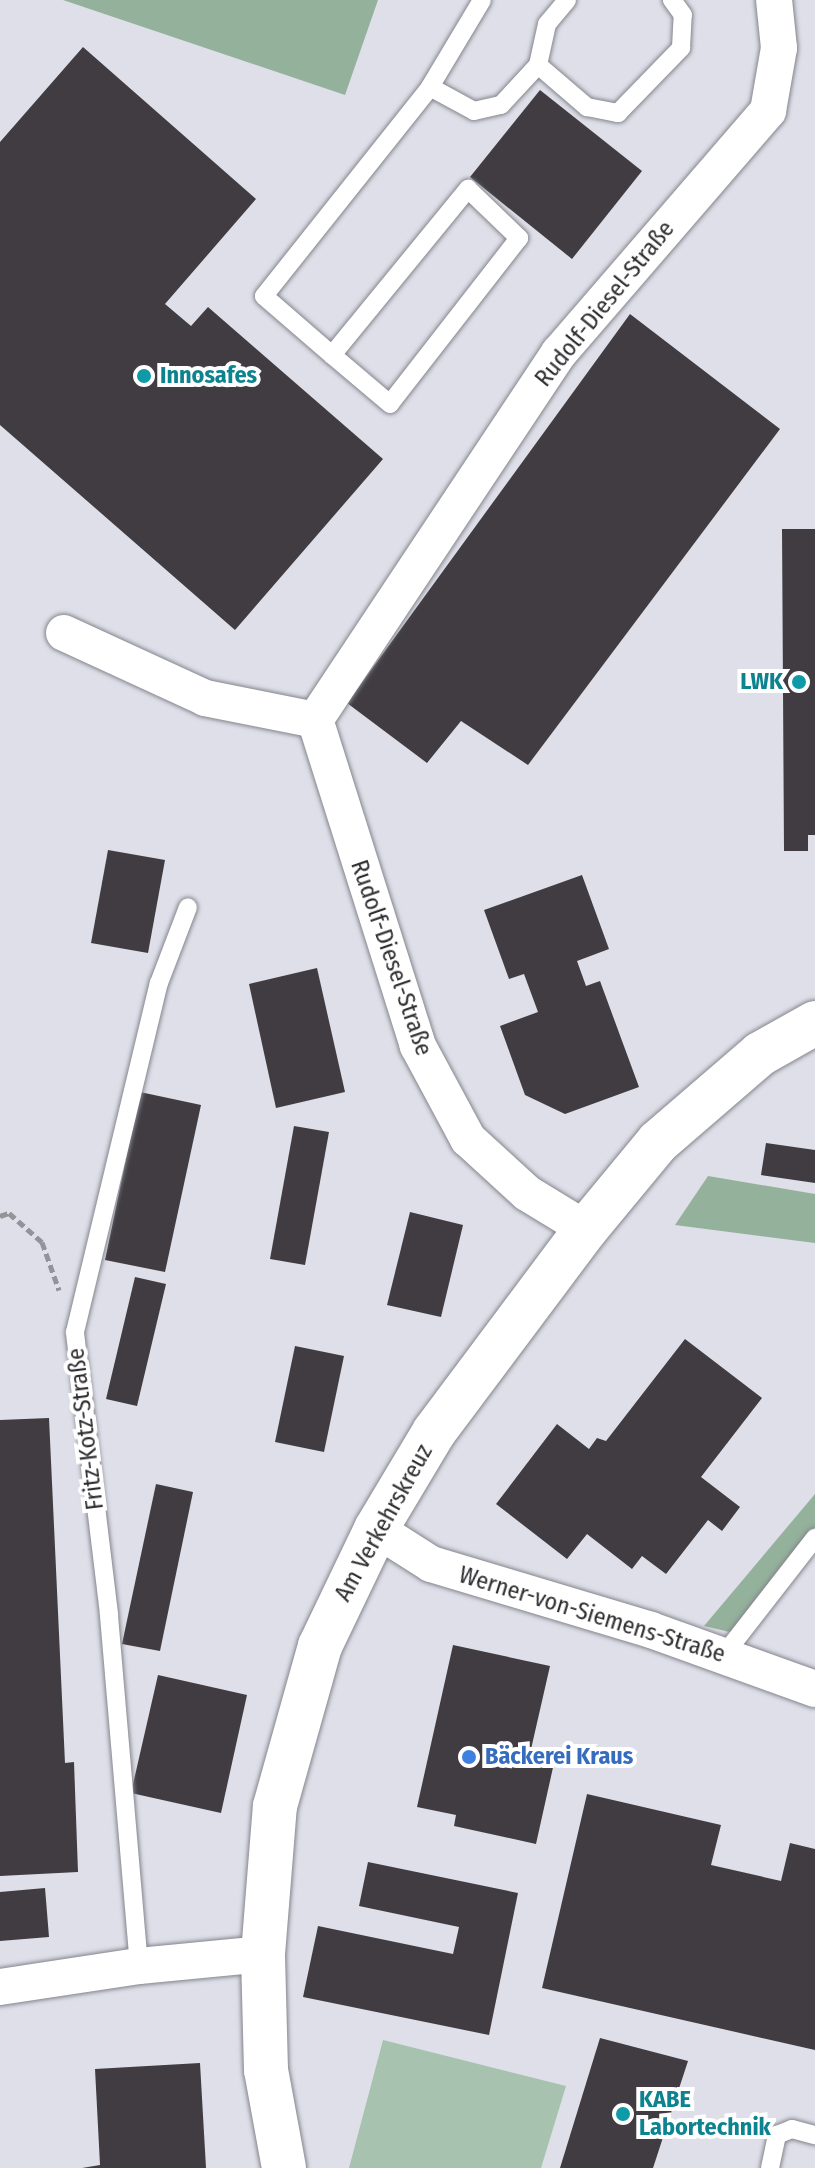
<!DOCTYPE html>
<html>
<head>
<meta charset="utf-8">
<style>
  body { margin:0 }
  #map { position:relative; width:815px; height:2168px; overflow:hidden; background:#dedfe8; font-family:"Fira Sans Condensed",sans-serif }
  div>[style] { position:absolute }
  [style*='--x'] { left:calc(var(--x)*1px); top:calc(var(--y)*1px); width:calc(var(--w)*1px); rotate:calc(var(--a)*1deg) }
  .green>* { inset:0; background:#a7c2ae }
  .forest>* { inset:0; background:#94b19c }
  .building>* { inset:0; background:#403c42 }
  .path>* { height:5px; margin-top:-2.5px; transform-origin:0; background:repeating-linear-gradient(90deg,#93939a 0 8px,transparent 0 12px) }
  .roads { filter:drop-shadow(0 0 2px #84858d) drop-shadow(0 0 2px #84858d) }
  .service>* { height:18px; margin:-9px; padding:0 9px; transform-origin:9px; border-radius:9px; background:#fff }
  .minor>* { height:36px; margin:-18px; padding:0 18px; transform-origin:18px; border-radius:18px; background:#fff }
  .tertiary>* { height:44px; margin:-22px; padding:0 22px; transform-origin:22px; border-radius:22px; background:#fff }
  .dots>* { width:22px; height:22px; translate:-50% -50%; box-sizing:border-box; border:4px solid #fff; border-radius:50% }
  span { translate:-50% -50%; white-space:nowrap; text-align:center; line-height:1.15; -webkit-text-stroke:8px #fff; paint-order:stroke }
  .street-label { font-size:24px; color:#2e2e31 }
  .culture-label { font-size:24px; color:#0d838f; font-weight:700 }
  .left { translate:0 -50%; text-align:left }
  .right { translate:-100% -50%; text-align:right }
  .shop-label { font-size:24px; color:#366cbe; font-weight:700 }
</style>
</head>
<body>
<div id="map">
  <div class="green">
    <div style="clip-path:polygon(383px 2040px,566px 2086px,541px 2168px,349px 2168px)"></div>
  </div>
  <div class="forest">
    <div style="clip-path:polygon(63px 0,378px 0,345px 95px)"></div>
    <div style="clip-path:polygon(708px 1176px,815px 1194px,815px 1243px,675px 1225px)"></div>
    <div style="clip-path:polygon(815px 1494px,815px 1541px,734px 1633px,704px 1626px)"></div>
  </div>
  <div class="building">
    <div style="clip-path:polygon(83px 47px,256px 199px,165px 304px,191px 326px,208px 307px,383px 459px,235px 630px,0 425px,0 142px)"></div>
    <div style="clip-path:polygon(540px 90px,642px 171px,572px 259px,470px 177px)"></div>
    <div style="clip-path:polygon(630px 314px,780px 429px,528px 765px,461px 721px,427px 763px,347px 703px)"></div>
    <div style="clip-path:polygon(782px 529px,815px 529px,815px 835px,808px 835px,808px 851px,784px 851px)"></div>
    <div style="clip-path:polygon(108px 850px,165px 860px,148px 953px,91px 943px)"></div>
    <div style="clip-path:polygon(582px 875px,609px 949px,577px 961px,586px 986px,600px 981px,639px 1087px,565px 1114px,525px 1095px,500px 1026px,538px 1012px,524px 974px,509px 979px,484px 910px)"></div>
    <div style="clip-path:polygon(317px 968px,345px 1092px,276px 1108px,249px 984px)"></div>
    <div style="clip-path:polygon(140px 1092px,201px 1105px,165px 1272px,105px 1260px)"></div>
    <div style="clip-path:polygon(294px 1126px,329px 1132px,305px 1265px,270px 1259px)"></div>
    <div style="clip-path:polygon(766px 1143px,815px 1150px,815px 1183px,761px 1175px)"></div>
    <div style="clip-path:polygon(410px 1212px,463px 1225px,441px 1317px,387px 1305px)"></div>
    <div style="clip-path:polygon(135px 1277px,166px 1284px,137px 1406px,106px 1399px)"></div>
    <div style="clip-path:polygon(685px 1339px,762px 1398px,701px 1477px,740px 1507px,722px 1531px,708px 1520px,666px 1574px,642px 1556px,632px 1569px,587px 1534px,567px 1559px,496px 1504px,557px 1424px,589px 1449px,597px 1438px,606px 1441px)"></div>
    <div style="clip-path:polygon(295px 1346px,344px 1356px,324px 1452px,275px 1442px)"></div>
    <div style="clip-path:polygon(49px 1418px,65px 1763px,74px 1762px,78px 1872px,0 1876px,0 1420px)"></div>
    <div style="clip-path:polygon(156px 1484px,193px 1492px,160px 1651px,122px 1644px)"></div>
    <div style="clip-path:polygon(453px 1645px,550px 1666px,529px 1758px,554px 1763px,536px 1844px,454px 1826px,456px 1815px,417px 1807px)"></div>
    <div style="clip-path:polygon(158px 1675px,247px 1695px,221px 1813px,131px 1793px)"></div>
    <div style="clip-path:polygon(587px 1794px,721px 1825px,711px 1865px,781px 1881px,790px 1843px,815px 1849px,815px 2050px,542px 1988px)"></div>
    <div style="clip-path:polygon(368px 1862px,518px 1893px,489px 2035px,303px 1997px,318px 1926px,453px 1954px,459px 1927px,359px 1906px)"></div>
    <div style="clip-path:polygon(45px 1888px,49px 1937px,0 1941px,0 1892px)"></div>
    <div style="clip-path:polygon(600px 2038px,688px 2061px,653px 2168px,560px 2168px)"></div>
    <div style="clip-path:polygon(200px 2063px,206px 2168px,82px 2168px,100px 2165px,95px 2069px)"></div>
  </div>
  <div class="path">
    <div style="--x:0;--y:1216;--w:9;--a:-18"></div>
    <div style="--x:9;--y:1213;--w:44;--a:41.3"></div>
    <div style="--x:42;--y:1242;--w:51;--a:70.5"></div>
  </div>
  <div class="roads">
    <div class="service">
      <div style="--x:538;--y:65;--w:65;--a:40.6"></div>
      <div style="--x:587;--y:107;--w:32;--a:11"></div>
      <div style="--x:618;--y:113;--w:91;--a:-45.9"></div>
      <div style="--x:681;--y:48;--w:33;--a:-87"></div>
      <div style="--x:683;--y:15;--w:19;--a:-126"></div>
      <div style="--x:430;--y:87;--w:50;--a:28.6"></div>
      <div style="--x:474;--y:111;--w:28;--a:-13"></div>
      <div style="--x:501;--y:105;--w:54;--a:-47.2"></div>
      <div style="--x:538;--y:65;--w:42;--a:-77.6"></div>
      <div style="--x:547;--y:24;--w:31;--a:-50"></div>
      <div style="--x:332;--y:355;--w:215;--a:-50.7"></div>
      <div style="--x:468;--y:189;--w:71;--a:43.9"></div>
      <div style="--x:519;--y:238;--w:210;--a:127.9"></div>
      <div style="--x:390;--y:404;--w:76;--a:-139.8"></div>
      <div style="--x:332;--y:355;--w:90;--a:-139.1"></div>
      <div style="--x:264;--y:296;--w:267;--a:-51.5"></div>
      <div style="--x:430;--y:87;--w:101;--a:-59.1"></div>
      <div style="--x:723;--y:1656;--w:150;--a:-52.1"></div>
      <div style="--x:139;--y:1966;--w:353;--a:-94.9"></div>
      <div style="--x:109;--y:1614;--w:284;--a:-96.9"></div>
      <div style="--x:75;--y:1332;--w:359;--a:-76.5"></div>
      <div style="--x:159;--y:983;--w:81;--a:-69.1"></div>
      <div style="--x:770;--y:2168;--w:34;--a:-78"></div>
      <div style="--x:777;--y:2135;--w:16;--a:-22"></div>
      <div style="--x:792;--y:2129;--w:24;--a:15"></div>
    </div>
    <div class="minor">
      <div style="--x:64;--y:633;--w:155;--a:24.7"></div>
      <div style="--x:205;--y:698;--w:112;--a:11.3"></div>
      <div style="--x:586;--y:1229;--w:69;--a:-148.6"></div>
      <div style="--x:527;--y:1193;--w:80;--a:-137.5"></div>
      <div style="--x:468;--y:1139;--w:106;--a:-118.3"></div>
      <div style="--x:418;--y:1046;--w:342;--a:-107.5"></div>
      <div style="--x:315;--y:720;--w:441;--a:-56.4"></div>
      <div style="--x:559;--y:353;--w:320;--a:-49.2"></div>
      <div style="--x:768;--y:111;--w:64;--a:-80.1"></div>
      <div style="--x:779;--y:48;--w:48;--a:-95.9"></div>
      <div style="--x:376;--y:1529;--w:65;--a:32.5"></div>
      <div style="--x:431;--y:1564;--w:230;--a:16.7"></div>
      <div style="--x:651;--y:1630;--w:174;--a:19.8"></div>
      <div style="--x:0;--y:1987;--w:141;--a:-8.6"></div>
      <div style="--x:139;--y:1966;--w:125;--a:-5.5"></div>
    </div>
    <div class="tertiary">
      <div style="--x:284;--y:2168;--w:100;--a:-100.4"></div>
      <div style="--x:266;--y:2070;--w:116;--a:-91.5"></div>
      <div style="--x:263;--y:1954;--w:148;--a:-85.4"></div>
      <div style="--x:275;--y:1806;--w:166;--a:-74.3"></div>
      <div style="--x:320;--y:1646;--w:130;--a:-64.4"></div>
      <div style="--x:376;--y:1529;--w:113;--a:-59.1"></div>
      <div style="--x:434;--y:1432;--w:254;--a:-53.2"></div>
      <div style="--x:586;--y:1229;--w:113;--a:-50.4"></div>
      <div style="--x:658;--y:1142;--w:135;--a:-40.8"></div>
      <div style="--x:760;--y:1054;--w:63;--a:-29.4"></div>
    </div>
  </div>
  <div class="dots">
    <div style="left:144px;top:376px;background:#0f9aa8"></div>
    <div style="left:799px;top:682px;background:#0f9aa8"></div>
    <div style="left:469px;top:1757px;background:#3f7fe0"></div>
    <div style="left:623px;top:2114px;background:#0f9aa8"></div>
  </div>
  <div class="street-label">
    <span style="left:605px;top:304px;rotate:-51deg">Rudolf-Diesel-Straße</span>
    <span style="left:391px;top:958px;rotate:71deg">Rudolf-Diesel-Straße</span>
    <span style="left:86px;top:1429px;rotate:-97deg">Fritz-Kotz-Straße</span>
    <span style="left:384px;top:1523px;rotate:-61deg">Am Verkehrskreuz</span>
    <span style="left:592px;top:1615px;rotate:17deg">Werner-von-Siemens-Straße</span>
  </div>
  <div class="culture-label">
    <span class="left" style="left:160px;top:376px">Innosafes</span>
    <span class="right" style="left:783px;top:682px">LWK</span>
    <span class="left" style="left:639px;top:2114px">KABE<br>Labortechnik</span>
  </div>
  <div class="shop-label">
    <span class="left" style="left:485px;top:1757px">Bäckerei Kraus</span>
  </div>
</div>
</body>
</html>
